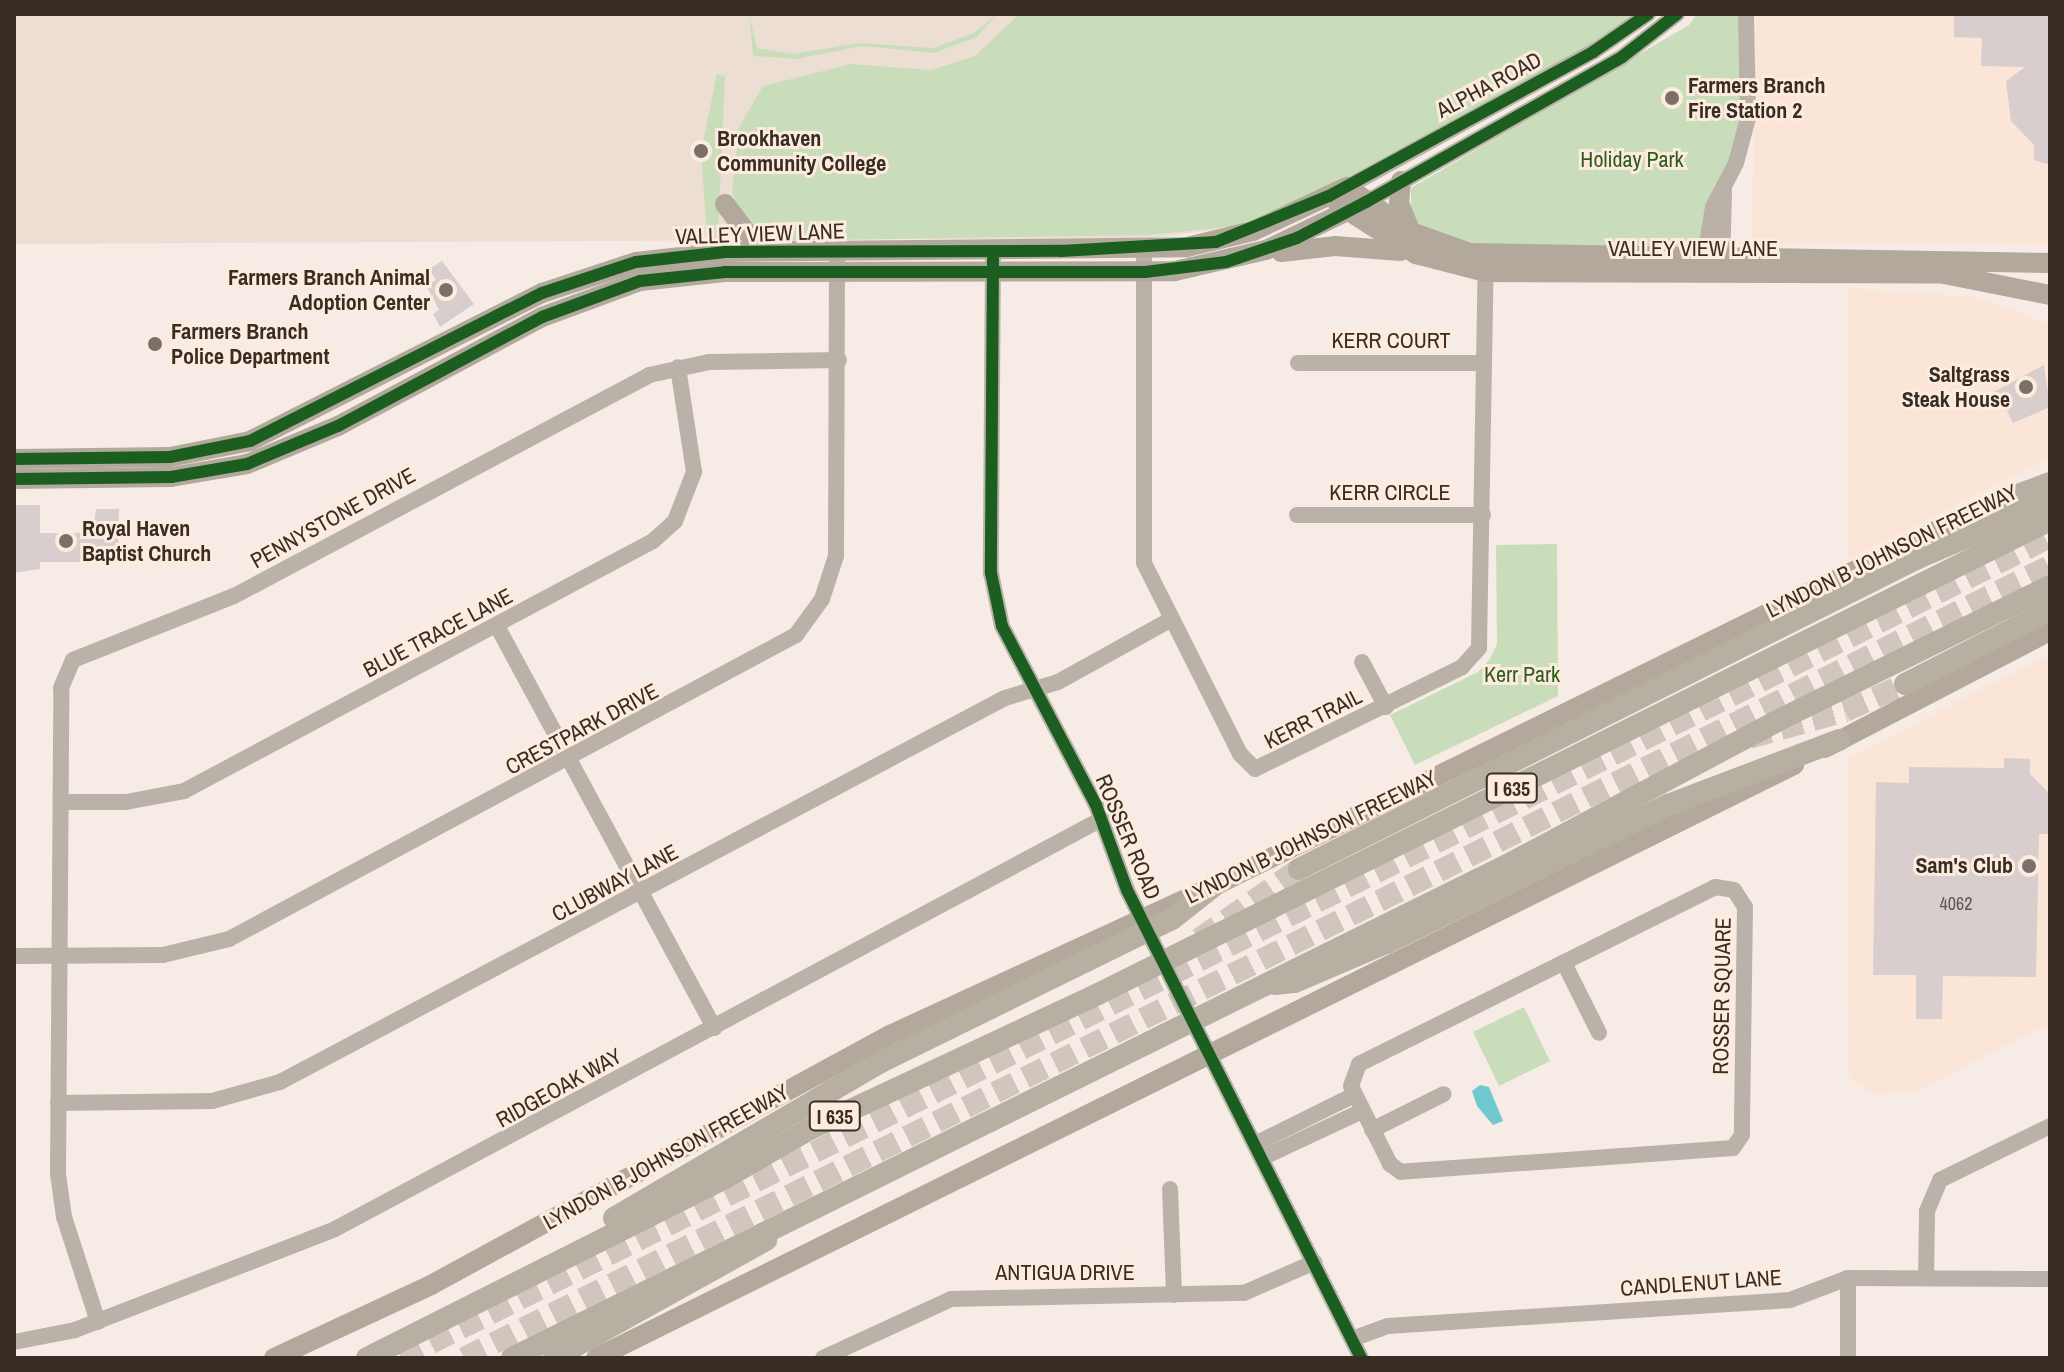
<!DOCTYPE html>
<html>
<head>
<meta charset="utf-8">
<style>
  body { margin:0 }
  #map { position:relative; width:2064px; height:1372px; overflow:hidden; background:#f6ece5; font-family:"Archivo Narrow",sans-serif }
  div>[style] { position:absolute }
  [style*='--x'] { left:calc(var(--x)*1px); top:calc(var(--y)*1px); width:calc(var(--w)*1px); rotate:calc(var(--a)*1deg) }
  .built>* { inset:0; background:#fae5d7 }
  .education>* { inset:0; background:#edded4 }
  .green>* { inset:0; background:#c9ddbb }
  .water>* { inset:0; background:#70c9ce }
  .building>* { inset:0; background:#d9cece }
  .highway-tunnel>* { height:22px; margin-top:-11px; transform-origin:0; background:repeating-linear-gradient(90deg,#d0c6be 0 22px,transparent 0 33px) }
  .minor>* { height:16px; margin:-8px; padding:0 8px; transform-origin:8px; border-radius:8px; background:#bab2a9 }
  .major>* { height:20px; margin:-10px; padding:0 10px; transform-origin:10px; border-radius:10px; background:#b2a99c }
  .highway>* { height:22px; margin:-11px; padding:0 11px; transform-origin:11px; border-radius:11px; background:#b7afa2 }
  .cycleway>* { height:12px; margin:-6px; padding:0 6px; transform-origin:6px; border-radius:6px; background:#1b5e20 }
  .dots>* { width:22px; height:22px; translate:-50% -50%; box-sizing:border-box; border:4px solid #fdebde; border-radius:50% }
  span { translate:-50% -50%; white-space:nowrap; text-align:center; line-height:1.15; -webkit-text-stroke:6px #fdebde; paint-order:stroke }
  .number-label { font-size:18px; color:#60554e }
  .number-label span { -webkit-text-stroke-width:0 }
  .shield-label span { padding:2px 6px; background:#fdebde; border:2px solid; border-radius:6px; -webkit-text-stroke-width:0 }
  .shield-label { font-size:20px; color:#382d24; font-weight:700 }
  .street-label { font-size:22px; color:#382d24 }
  .poi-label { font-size:22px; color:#382d24; font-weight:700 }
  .left { translate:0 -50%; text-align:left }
  .right { translate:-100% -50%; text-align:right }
  .park-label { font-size:22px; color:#2b5e1b }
  .frame { position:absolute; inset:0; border:16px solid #382d24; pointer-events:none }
</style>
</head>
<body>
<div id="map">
  <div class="built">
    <div style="clip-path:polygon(1756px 14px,2050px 14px,2050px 245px,1752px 243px)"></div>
    <div style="clip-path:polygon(1847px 288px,1975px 297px,2050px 324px,2050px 458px,1848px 560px)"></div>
    <div style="clip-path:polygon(2050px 655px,2050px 1029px,2037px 1029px,1915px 1092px,1875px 1094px,1849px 1078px,1847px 758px)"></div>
  </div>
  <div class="education">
    <div style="clip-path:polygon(16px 14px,1630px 14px,1271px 215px,1214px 230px,1151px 238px,14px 244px)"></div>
  </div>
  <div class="green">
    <div style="clip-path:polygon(749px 14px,757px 48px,793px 54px,858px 43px,933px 48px,974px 33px,997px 14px,977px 37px,934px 53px,862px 46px,797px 59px,753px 56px)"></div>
    <div style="clip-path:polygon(1019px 14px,1635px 14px,1620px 29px,1325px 190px,1247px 225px,1149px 235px,773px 241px,742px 227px,732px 191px,739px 127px,763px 86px,851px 64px,931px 70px,975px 56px)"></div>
    <div style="clip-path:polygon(1697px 14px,1739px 14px,1744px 82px,1736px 149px,1700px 249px,1470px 246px,1439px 238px,1411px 219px,1411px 188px,1689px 25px)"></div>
    <div style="clip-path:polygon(717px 74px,725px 76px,718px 238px,707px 238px,701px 151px)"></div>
    <div style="clip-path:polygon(1557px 544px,1558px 696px,1415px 765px,1390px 715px,1478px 672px,1490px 659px,1497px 644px,1496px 545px)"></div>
    <div style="clip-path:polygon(1524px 1007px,1550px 1061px,1499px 1086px,1473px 1032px)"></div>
  </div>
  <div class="water">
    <div style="clip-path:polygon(1480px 1085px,1489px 1087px,1503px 1121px,1493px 1125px,1477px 1106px,1472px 1091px)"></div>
  </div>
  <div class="building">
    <div style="clip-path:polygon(1954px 14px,2050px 14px,2050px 165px,2034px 160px,2034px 145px,2011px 121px,2006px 81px,2025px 67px,1981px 66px,1982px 38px,1954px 37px)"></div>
    <div style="clip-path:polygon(442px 261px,474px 304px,440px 327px,433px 314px,439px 310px,426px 285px,436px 280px,429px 269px)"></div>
    <div style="clip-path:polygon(2044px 365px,2050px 407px,2013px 423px,2003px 402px,1994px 407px,1988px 395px)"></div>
    <div style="clip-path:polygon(14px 505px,40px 505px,40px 533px,93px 533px,96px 509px,119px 509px,118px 556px,101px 556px,101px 562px,40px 562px,40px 569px,14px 573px)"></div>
    <div style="clip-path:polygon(2004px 758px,2030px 759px,2030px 774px,2050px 794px,2049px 834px,2039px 834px,2036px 977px,1943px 976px,1942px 1019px,1916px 1019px,1916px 975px,1873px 975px,1876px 782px,1909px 783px,1909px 767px,2004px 768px)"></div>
  </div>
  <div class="highway-tunnel">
    <div style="--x:1749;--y:738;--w:100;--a:-15.7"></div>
    <div style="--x:1845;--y:711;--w:66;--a:-24.2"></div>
    <div style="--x:1199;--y:939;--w:122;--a:-35"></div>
    <div style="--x:401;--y:1358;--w:1842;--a:-26.47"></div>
    <div style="--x:464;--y:1358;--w:1773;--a:-26.54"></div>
  </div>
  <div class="minor">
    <div style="--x:1347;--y:187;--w:281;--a:-28.8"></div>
    <div style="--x:1593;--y:52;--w:67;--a:-34.6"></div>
    <div style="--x:1366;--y:202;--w:294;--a:-29.5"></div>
    <div style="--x:1622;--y:57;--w:70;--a:-38"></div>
    <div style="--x:1144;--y:248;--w:315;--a:90"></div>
    <div style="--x:1144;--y:563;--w:214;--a:63.3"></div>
    <div style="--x:1240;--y:754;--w:21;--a:45"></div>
    <div style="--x:1255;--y:769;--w:231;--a:-26.2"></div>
    <div style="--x:1462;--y:667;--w:25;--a:-48"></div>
    <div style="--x:1479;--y:648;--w:386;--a:-89"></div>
    <div style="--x:993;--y:251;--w:322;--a:90.4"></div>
    <div style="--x:991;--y:573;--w:54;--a:78.3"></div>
    <div style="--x:1002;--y:626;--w:202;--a:62.3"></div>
    <div style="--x:1096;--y:805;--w:90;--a:70"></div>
    <div style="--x:1127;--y:890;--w:523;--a:63.43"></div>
    <div style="--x:1703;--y:268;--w:62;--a:-80.7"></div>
    <div style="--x:1713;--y:207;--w:50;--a:-62.4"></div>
    <div style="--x:1736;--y:163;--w:47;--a:-75.1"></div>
    <div style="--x:1748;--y:118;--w:104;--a:-91.1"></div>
    <div style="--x:1722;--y:268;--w:77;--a:-88.5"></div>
    <div style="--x:1298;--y:363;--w:186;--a:0"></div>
    <div style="--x:1297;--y:515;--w:186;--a:0"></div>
    <div style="--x:497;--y:626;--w:457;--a:61.6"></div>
    <div style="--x:1362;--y:662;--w:51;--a:61.9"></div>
    <div style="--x:62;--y:802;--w:64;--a:0"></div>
    <div style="--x:126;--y:802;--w:59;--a:-10.7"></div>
    <div style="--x:184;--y:791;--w:531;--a:-28.06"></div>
    <div style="--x:653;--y:541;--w:30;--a:-42"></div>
    <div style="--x:675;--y:521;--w:53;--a:-68.8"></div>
    <div style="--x:694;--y:472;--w:106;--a:-98.7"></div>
    <div style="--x:1715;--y:887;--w:19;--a:9"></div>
    <div style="--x:1734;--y:890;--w:20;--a:57"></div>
    <div style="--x:1745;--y:907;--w:228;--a:90.8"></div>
    <div style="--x:1742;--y:1135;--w:16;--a:125"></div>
    <div style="--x:1733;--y:1148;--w:333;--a:175.9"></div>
    <div style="--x:1401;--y:1172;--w:14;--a:-144"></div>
    <div style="--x:1390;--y:1164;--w:87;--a:-116.6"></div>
    <div style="--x:1351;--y:1086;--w:23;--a:-70"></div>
    <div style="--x:1359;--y:1064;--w:398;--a:-26.4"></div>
    <div style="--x:14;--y:956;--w:149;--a:-0.4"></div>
    <div style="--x:163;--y:955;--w:68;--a:-13.6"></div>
    <div style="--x:229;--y:939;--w:643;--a:-28.2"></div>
    <div style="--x:796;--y:635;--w:44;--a:-54.2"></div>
    <div style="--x:822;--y:599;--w:45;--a:-72"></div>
    <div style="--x:836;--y:556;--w:295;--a:-89.8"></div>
    <div style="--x:1564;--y:963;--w:78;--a:63.4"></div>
    <div style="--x:58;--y:1103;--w:154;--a:-0.7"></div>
    <div style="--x:212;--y:1101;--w:71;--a:-15.6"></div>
    <div style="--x:280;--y:1082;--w:820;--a:-27.91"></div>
    <div style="--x:1005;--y:698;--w:55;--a:-16.8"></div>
    <div style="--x:1058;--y:682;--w:128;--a:-29"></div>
    <div style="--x:1372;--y:1130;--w:80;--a:-26.6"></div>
    <div style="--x:1255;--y:1144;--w:110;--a:-26.3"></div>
    <div style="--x:1262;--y:1158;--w:110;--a:-25.2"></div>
    <div style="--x:1170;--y:1189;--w:106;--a:87.8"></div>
    <div style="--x:1926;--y:1278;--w:67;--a:-89.1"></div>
    <div style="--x:1927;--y:1211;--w:34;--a:-67"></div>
    <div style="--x:1940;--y:1180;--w:123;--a:-26.1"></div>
    <div style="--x:98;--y:1322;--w:110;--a:-107.9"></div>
    <div style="--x:64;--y:1217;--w:43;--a:-97.9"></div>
    <div style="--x:58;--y:1174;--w:486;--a:-89.6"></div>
    <div style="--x:61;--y:688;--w:30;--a:-67"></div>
    <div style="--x:73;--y:660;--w:173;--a:-21.7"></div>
    <div style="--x:234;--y:596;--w:470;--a:-28"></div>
    <div style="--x:649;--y:375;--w:61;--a:-12.2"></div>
    <div style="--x:709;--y:362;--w:130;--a:-0.9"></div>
    <div style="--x:1352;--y:1339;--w:38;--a:-20"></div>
    <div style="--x:1388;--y:1326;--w:403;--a:-3.7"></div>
    <div style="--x:1790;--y:1300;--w:62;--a:-20.8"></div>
    <div style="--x:1848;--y:1278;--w:202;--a:0.3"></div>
    <div style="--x:14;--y:1342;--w:62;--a:-11.1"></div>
    <div style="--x:75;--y:1330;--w:279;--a:-21.2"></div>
    <div style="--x:335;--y:1229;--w:870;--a:-28.13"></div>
    <div style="--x:823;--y:1358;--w:141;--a:-24.7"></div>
    <div style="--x:951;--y:1299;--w:293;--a:-1.2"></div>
    <div style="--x:1244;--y:1293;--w:77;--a:-23.6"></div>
    <div style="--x:1848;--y:1358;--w:80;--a:-90"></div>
  </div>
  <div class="major">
    <div style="--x:1401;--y:181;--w:22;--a:95"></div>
    <div style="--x:1399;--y:203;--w:31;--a:68"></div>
    <div style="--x:725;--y:204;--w:35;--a:53"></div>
    <div style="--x:746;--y:232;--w:35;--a:33"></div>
    <div style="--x:1338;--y:204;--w:93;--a:32.7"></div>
    <div style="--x:1416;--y:254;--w:71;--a:14.6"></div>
    <div style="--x:1485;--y:272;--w:459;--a:0.2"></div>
    <div style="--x:1944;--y:274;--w:108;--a:11.2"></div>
    <div style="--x:1281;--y:252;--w:54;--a:-6.3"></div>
    <div style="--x:1335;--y:246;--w:66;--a:4.3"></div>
    <div style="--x:14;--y:459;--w:156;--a:-0.7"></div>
    <div style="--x:170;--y:457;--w:82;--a:-11.3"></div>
    <div style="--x:250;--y:441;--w:327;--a:-26.9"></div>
    <div style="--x:542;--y:293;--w:99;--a:-18.3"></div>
    <div style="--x:636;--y:262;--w:90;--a:-6.4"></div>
    <div style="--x:725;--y:252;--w:462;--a:-0.6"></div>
    <div style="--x:1187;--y:247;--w:68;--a:-13.6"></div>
    <div style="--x:1253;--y:231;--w:104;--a:-25.1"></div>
    <div style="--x:1347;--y:187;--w:78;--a:35.1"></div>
    <div style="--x:1411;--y:232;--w:63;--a:19.6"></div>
    <div style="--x:1470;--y:253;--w:580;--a:0.99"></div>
    <div style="--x:14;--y:479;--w:157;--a:-0.7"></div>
    <div style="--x:171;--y:477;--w:77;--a:-9.7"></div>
    <div style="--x:247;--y:464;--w:99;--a:-22.7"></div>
    <div style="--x:338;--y:426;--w:231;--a:-28.1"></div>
    <div style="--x:542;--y:317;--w:104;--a:-20.2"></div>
    <div style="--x:640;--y:281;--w:85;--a:-6"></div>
    <div style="--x:725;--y:272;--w:450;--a:-0.1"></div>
    <div style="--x:1175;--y:271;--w:93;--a:-13"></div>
    <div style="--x:1266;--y:250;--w:111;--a:-25.6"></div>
    <div style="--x:1825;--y:748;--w:254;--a:-27.5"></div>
    <div style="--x:274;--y:1358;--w:173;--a:-24.9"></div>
    <div style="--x:431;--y:1285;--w:523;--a:-28.58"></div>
    <div style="--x:890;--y:1035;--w:357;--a:-24.7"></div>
    <div style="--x:1214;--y:886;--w:872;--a:-26.21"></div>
    <div style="--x:596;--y:1358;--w:1337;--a:-26.34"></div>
  </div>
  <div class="highway">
    <div style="--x:1982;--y:508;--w:72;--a:-20.2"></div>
    <div style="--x:1905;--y:684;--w:163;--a:-27"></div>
    <div style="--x:1299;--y:869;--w:690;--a:-26.68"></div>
    <div style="--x:1916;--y:559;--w:146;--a:-23.4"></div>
    <div style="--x:1275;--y:984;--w:20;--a:-6"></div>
    <div style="--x:1295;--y:982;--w:99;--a:-23.2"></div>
    <div style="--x:1386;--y:943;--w:314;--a:-26.1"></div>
    <div style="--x:1668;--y:805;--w:183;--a:-20.8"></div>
    <div style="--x:614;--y:1218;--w:307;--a:-30.3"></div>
    <div style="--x:879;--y:1063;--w:326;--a:-26.2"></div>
    <div style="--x:1172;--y:919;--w:53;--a:-38.2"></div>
    <div style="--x:367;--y:1358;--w:401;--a:-26.7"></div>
    <div style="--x:725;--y:1178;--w:98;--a:-30"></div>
    <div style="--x:810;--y:1129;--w:320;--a:-25.1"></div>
    <div style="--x:1100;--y:993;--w:1061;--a:-26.47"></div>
    <div style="--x:512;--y:1358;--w:1117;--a:-26.36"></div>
    <div style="--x:1513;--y:862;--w:297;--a:-28.1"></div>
    <div style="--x:1775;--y:722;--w:307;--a:-26.3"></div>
    <div style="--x:554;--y:1358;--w:243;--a:-29.1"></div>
  </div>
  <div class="cycleway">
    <div style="--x:993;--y:259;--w:314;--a:90.4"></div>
    <div style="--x:991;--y:573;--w:54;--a:78.3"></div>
    <div style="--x:1002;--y:626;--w:202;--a:62.3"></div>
    <div style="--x:1096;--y:805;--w:90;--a:70"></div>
    <div style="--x:1127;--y:890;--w:523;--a:63.43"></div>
    <div style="--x:14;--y:459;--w:156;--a:-0.7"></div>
    <div style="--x:170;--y:457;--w:82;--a:-11.3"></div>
    <div style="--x:250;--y:441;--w:327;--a:-26.9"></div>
    <div style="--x:542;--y:293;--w:99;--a:-18.3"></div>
    <div style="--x:636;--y:262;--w:90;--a:-6.4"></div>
    <div style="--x:725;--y:252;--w:336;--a:-0.2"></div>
    <div style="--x:1061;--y:251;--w:155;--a:-3.3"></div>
    <div style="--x:1216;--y:242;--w:122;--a:-22.2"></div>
    <div style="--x:1329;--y:196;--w:301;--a:-28.6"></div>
    <div style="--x:1593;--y:52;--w:67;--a:-34.6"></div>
    <div style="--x:14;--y:479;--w:157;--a:-0.7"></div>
    <div style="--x:171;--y:477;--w:77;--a:-9.7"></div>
    <div style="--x:247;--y:464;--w:99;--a:-22.7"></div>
    <div style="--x:338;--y:426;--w:231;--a:-28.1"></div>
    <div style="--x:542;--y:317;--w:104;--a:-20.2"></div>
    <div style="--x:640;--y:281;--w:85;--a:-6"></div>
    <div style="--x:725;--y:272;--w:420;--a:0"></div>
    <div style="--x:1145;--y:272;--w:82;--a:-7"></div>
    <div style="--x:1226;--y:262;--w:75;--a:-18.7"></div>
    <div style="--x:1297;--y:238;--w:78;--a:-27.6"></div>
    <div style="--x:1366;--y:202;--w:294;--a:-29.5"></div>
    <div style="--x:1622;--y:57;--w:70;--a:-38"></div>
  </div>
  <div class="dots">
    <div style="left:1672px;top:98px;background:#7a7068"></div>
    <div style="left:701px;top:151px;background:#7a7068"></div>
    <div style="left:446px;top:290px;background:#7a7068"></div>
    <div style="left:155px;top:344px;background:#7a7068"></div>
    <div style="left:2026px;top:387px;background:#7a7068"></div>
    <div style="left:66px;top:541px;background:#7a7068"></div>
    <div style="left:2029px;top:866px;background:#7a7068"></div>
  </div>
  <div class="number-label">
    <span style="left:1956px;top:904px">4062</span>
  </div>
  <div class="shield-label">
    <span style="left:1512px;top:788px">I 635</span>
    <span style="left:835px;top:1116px">I 635</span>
  </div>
  <div class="street-label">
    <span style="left:1489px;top:85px;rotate:-28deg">ALPHA ROAD</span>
    <span style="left:760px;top:234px;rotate:-2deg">VALLEY VIEW LANE</span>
    <span style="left:1693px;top:249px">VALLEY VIEW LANE</span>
    <span style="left:1391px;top:341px">KERR COURT</span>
    <span style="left:1390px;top:493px">KERR CIRCLE</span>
    <span style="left:333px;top:518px;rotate:-29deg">PENNYSTONE DRIVE</span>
    <span style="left:1892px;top:551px;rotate:-26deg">LYNDON B JOHNSON FREEWAY</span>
    <span style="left:438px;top:633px;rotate:-28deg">BLUE TRACE LANE</span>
    <span style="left:1313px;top:719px;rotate:-27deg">KERR TRAIL</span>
    <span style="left:582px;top:729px;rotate:-28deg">CRESTPARK DRIVE</span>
    <span style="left:1128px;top:837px;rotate:67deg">ROSSER ROAD</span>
    <span style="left:1311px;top:837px;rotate:-26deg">LYNDON B JOHNSON FREEWAY</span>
    <span style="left:615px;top:883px;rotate:-28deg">CLUBWAY LANE</span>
    <span style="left:1722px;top:996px;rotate:-89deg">ROSSER SQUARE</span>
    <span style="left:559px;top:1088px;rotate:-29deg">RIDGEOAK WAY</span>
    <span style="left:666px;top:1157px;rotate:-29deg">LYNDON B JOHNSON FREEWAY</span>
    <span style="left:1065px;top:1273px">ANTIGUA DRIVE</span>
    <span style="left:1701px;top:1283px;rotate:-4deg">CANDLENUT LANE</span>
  </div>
  <div class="poi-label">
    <span class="left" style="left:1688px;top:98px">Farmers Branch<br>Fire Station 2</span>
    <span class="left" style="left:717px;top:151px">Brookhaven<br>Community College</span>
    <span class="right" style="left:430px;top:290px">Farmers Branch Animal<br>Adoption Center</span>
    <span class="left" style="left:171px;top:344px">Farmers Branch<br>Police Department</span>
    <span class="right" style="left:2010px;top:387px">Saltgrass<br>Steak House</span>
    <span class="left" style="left:82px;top:541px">Royal Haven<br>Baptist Church</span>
    <span class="right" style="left:2013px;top:866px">Sam's Club</span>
  </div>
  <div class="park-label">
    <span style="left:1632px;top:160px">Holiday Park</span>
    <span style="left:1522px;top:675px">Kerr Park</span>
  </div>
  <div class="frame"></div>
</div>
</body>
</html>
